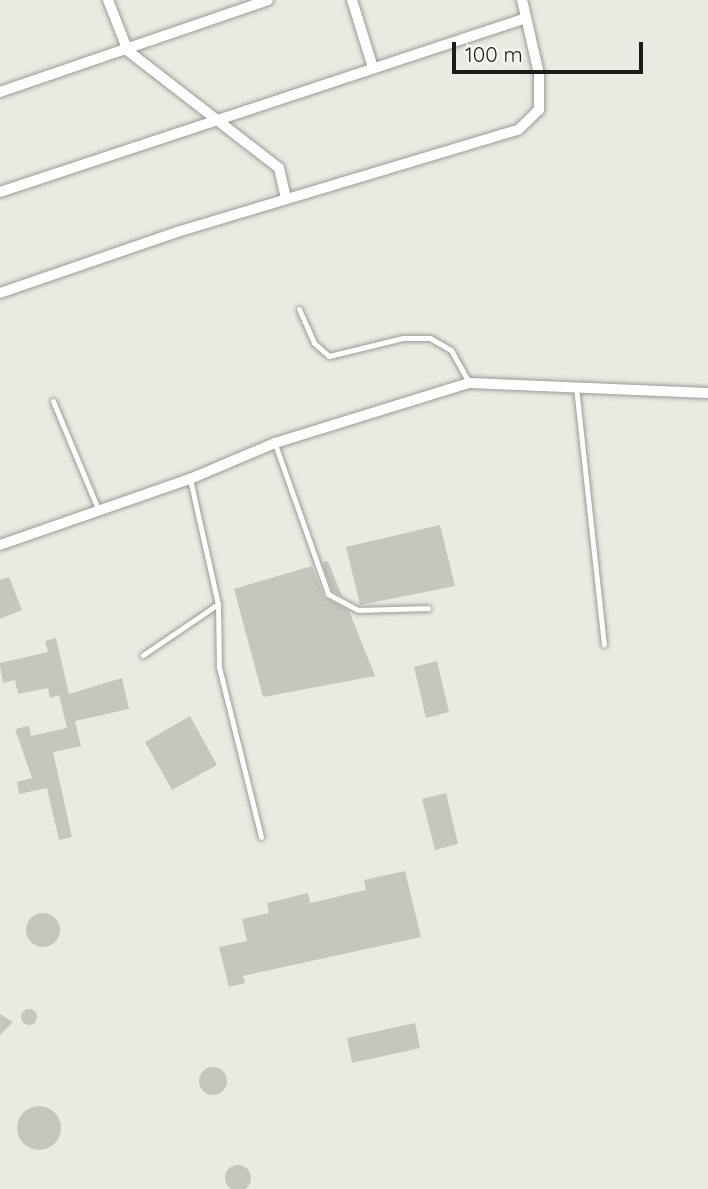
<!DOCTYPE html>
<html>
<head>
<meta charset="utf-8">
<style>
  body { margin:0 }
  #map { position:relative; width:708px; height:1189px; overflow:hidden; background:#e7ebe2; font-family:Quicksand,sans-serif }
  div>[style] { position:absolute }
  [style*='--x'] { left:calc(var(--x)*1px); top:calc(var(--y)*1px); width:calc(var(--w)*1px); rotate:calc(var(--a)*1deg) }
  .building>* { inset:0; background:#c3c7be }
  .round { border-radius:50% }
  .roads { filter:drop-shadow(0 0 2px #999c94) drop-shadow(0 0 2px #999c94) }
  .service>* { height:5px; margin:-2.5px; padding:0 2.5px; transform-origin:2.5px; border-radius:2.5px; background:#fff }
  .minor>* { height:10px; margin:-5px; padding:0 5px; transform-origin:5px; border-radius:5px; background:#fff }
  span { translate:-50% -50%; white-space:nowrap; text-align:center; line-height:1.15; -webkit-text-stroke:6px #f4f8f0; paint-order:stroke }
  .scale { position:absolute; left:452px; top:42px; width:191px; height:32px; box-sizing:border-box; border:4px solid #1b1c19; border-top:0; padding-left:9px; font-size:21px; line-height:24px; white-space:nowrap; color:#1b1c19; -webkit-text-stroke:5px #f4f8f0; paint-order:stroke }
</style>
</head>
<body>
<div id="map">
  <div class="building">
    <div style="clip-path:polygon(440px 525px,455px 586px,360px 605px,346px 547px)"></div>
    <div style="clip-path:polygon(328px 561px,342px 596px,332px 590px,322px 563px)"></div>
    <div style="clip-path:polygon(312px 566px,324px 597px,349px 611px,375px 676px,263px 697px,234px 589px)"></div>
    <div style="clip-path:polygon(9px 577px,22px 610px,0 619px,0 580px)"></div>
    <div style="clip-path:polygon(56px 638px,69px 694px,122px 678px,129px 709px,75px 721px,81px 746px,53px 752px,72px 837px,59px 840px,47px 788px,19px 794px,17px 782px,32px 778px,15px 729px,29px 726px,31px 736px,67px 728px,59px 695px,50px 698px,48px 688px,18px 694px,15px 680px,3px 683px,0 666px,0 663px,48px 652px,45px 641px)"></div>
    <div style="clip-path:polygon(437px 661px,449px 712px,426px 718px,414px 667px)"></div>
    <div style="clip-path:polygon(190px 716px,217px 765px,172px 790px,145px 742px)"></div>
    <div style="clip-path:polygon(446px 793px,458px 844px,435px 850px,422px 799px)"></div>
    <div style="clip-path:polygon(405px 871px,421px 937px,243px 976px,245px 983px,229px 987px,219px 947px,247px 941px,242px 919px,269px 913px,267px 903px,308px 893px,310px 903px,366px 890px,364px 880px)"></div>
    <div class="round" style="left:26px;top:913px;width:34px;height:34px"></div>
    <div class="round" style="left:21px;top:1009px;width:16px;height:16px"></div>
    <div style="clip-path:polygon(0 1014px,13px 1022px,0 1035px)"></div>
    <div style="clip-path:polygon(415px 1023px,420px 1048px,352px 1063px,347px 1038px)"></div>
    <div class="round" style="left:199px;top:1067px;width:28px;height:28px"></div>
    <div class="round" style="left:17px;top:1106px;width:44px;height:44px"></div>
    <div class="round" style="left:225px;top:1165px;width:26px;height:26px"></div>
  </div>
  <div class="roads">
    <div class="service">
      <div style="--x:299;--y:309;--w:37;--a:66"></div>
      <div style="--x:314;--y:343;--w:20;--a:41"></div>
      <div style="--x:329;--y:356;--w:76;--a:-13.7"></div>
      <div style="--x:403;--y:338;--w:27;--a:0"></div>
      <div style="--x:430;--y:338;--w:24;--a:30"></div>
      <div style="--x:451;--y:350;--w:38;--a:61"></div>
      <div style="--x:576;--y:387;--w:259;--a:83.8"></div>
      <div style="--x:53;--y:401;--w:117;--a:67.4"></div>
      <div style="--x:275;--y:444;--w:159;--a:70.5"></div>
      <div style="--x:328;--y:594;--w:34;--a:28"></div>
      <div style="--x:358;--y:610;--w:70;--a:-1.6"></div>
      <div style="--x:190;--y:479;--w:128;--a:77.4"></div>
      <div style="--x:218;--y:604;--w:63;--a:89.1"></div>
      <div style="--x:219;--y:667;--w:175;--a:76.1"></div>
      <div style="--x:143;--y:655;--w:91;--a:-34.2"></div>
    </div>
    <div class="minor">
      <div style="--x:108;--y:0;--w:55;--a:68.6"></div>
      <div style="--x:128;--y:51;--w:191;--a:37.8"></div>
      <div style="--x:279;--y:168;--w:31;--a:77"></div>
      <div style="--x:352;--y:0;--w:71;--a:72.8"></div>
      <div style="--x:0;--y:92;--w:283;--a:-18.9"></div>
      <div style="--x:0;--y:192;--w:554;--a:-18.3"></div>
      <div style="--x:0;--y:293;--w:187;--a:-19"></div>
      <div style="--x:177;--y:232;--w:356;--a:-16.7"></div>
      <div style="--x:518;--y:130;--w:29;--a:-44"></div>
      <div style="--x:539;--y:110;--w:36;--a:-90"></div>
      <div style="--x:539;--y:74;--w:76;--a:-102.9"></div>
      <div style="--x:0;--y:545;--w:201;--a:-19.2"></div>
      <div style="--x:190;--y:479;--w:92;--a:-23"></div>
      <div style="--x:275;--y:443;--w:203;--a:-17.2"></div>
      <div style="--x:469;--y:383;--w:239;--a:2.4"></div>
    </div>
  </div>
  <div class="scale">100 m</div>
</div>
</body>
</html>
